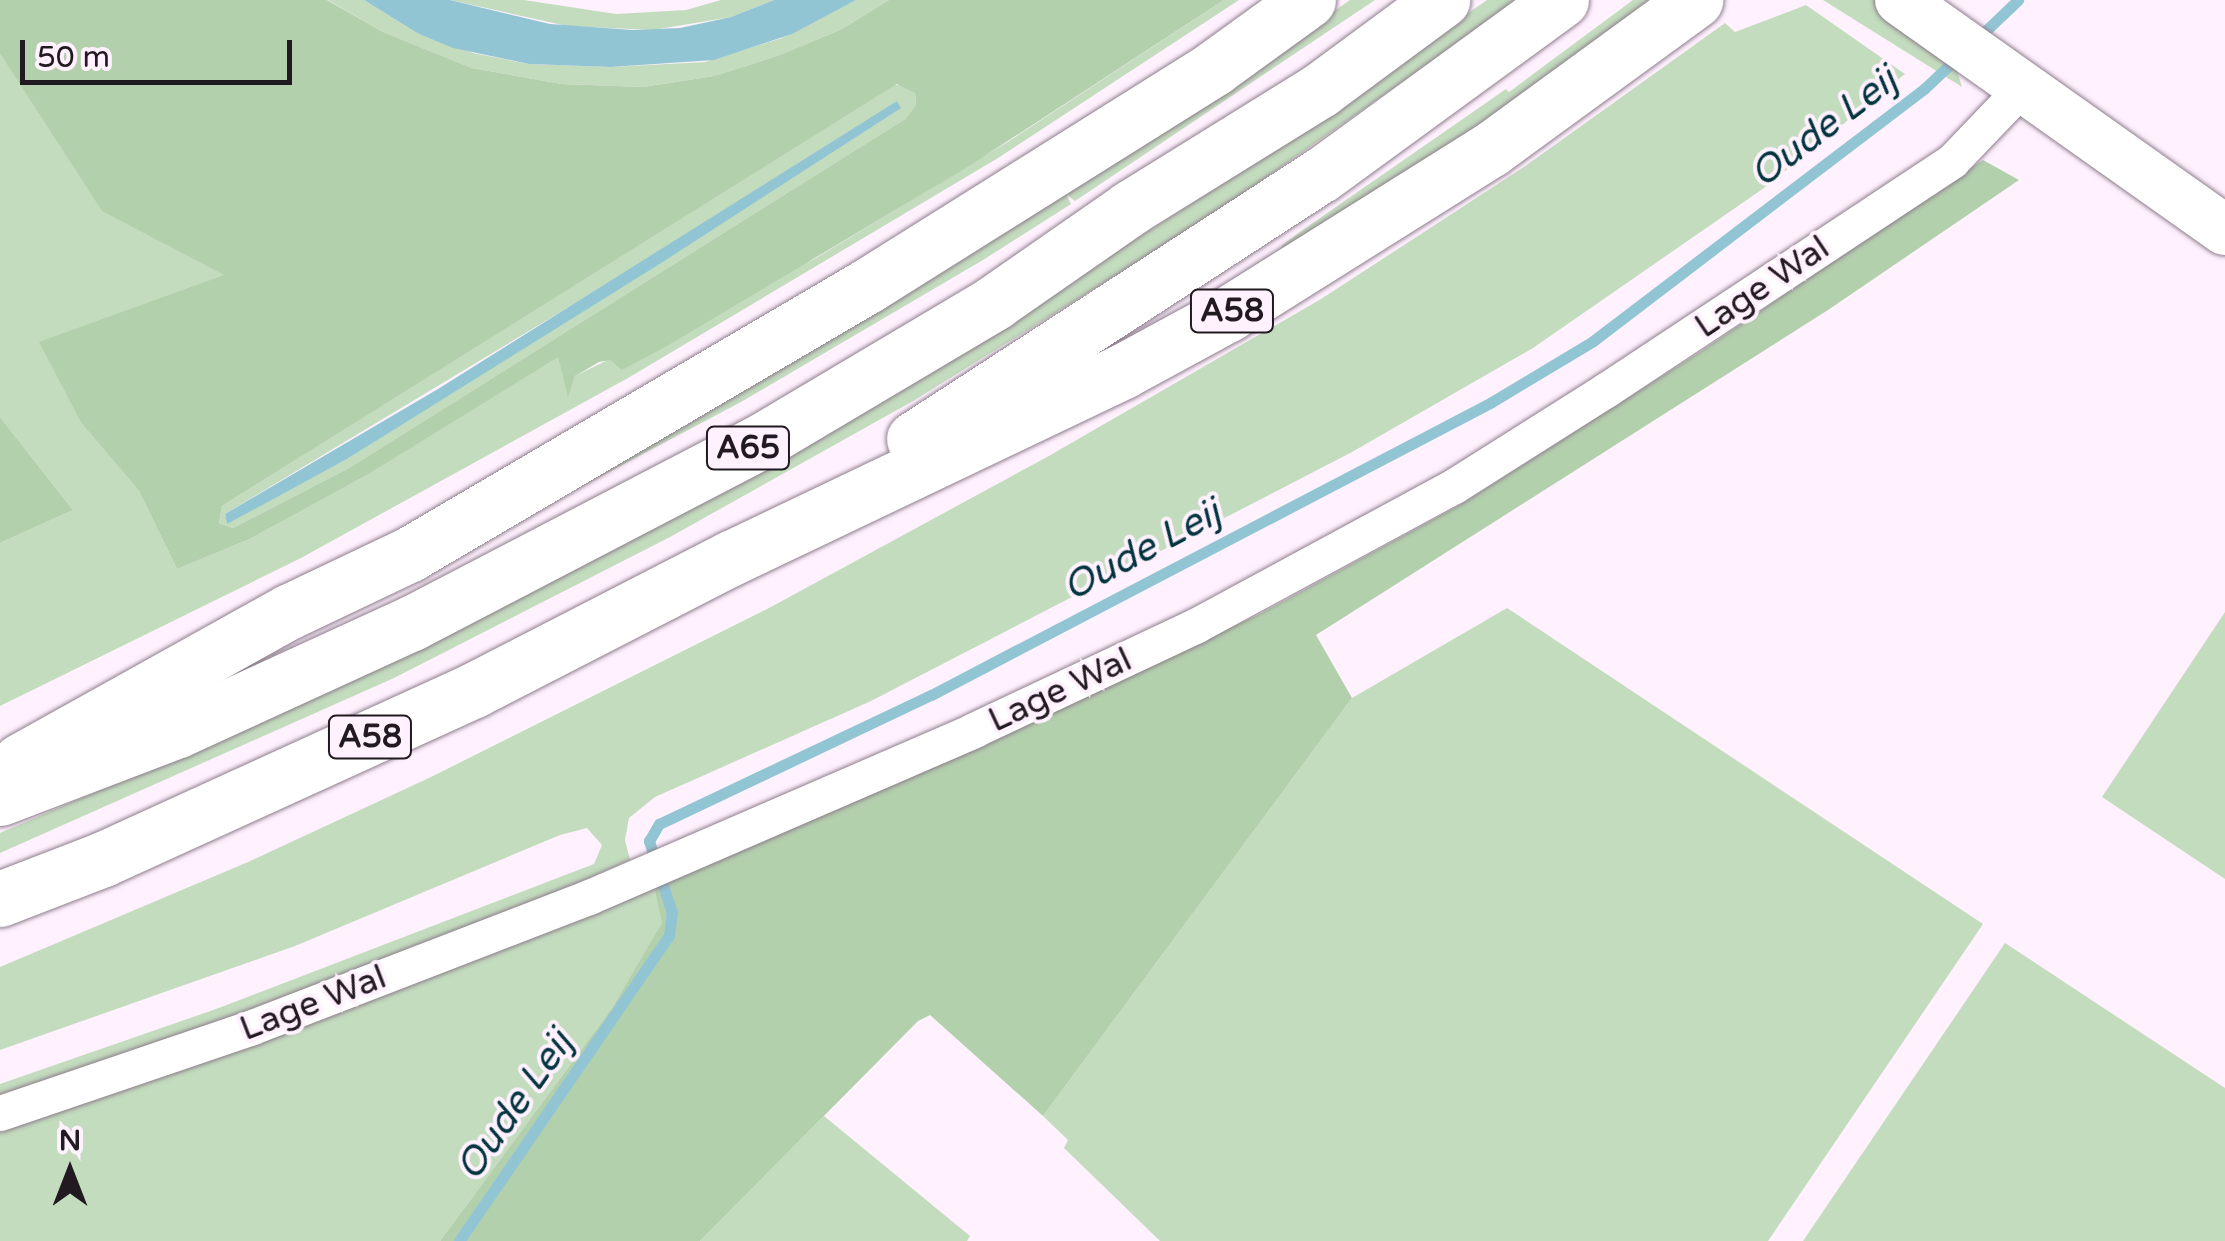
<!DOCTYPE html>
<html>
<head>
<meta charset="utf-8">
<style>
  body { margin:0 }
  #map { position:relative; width:2225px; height:1241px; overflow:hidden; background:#fff1fe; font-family:"Varela Round",sans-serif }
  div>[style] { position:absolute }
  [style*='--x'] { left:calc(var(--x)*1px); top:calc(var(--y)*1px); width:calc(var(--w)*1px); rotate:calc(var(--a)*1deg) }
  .green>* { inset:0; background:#c3dcbe }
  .forest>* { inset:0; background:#b3d0ad }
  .water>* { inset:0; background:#92c5d3 }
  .stream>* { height:11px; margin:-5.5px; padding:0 5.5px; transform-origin:5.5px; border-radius:5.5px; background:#92c5d3 }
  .roads { filter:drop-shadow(0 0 2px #8d7d8c) drop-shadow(0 0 2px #8d7d8c) }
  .street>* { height:35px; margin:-17.5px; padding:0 17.5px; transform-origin:17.5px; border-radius:17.5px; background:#fff }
  .secondary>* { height:50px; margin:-25px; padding:0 25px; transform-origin:25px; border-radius:25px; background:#fff }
  .highway>* { height:55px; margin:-27.5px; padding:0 27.5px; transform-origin:27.5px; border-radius:27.5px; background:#fff }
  span { translate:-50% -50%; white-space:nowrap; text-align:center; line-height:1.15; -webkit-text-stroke:8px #fff1fe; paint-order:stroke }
  .shield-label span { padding:2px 8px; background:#fff1fe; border:2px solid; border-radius:8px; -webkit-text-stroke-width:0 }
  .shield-label { font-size:32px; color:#211a20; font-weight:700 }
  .street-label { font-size:35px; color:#211a20 }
  .water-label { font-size:38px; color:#02343f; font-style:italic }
  .north { position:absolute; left:20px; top:1121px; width:100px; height:100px; -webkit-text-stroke:8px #fff1fe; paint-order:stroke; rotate:0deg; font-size:28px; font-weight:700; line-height:40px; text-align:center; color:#211a20 }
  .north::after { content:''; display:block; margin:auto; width:35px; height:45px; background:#211a20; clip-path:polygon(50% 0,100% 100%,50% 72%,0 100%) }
  .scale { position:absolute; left:20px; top:40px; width:272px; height:45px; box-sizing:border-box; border:5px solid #211a20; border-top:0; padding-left:12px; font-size:30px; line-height:35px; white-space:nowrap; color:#211a20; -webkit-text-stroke:8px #fff1fe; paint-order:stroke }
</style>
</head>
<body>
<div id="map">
  <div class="green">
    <div style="clip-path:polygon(328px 0,364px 0,417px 33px,473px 53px,529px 64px,611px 67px,705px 62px,782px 38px,856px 0,889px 0,840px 30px,777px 56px,714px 76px,643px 87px,562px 84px,472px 68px,383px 32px)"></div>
    <div style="clip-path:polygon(450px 0,524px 0,616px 14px,686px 10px,721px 0,774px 0,731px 17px,653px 30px,567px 26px)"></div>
    <div style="clip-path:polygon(1224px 0,1239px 0,998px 158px,628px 378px,301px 558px,0 706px,0 543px,73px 510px,0 417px,0 54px,102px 210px,225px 275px,82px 424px,139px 491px,177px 569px,250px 539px,369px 474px,558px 356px,568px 394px,575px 376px,816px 258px,1006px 143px)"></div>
    <div style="clip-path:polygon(1350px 0,1375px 0,1075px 201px,1066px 194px,1071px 204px,983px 260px,741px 402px,477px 542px,1227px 86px)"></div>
    <div style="clip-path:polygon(1487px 0,1519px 0,1210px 217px,913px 401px,670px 537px,394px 678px,0 853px,0 833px,177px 757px,981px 337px,1227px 181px)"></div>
    <div style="clip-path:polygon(1633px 0,1655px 0,1500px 113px,1281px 251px,1282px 245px,1307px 227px,1506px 89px,1509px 92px)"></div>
    <div style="clip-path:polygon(1823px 0,1875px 0,1952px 55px,1962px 87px)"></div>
    <div style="clip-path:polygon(1806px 5px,1905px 74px,1764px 188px,1533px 348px,1352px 452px,871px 701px,655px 797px,629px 818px,625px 840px,630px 860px,469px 931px,0 1100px,0 1084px,216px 1009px,594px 864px,602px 845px,587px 828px,560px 835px,295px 946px,0 1050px,0 967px,248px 862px,431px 777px,769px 608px,1047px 457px,1321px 299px,1524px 167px,1725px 23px,1735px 32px)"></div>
    <div style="clip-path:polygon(evenodd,895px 85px,907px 85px,915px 93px,916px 105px,905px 119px,349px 468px,233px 528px,219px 523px,222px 506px,895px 85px,901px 107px,347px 459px,227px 523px,225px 514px,901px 107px)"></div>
    <div style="clip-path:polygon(1507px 608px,1983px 924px,1768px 1241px,1160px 1241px,1064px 1148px,1068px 1140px,1043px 1116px,1352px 698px)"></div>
    <div style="clip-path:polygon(2225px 612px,2225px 879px,2102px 797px)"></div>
    <div style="clip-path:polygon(654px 886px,663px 923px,612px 1008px,440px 1241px,0 1241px,0 1129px)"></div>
    <div style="clip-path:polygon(2005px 943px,2225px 1088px,2225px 1241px,1803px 1241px)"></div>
    <div style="clip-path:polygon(824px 1116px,970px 1236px,967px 1241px,700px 1241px)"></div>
  </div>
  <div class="forest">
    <div style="clip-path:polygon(evenodd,0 0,327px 0,383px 32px,472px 68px,562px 84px,643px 87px,714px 76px,777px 56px,840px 30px,889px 0,1224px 0,971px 165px,667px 346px,622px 370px,610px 360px,599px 362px,575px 376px,568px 397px,558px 357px,369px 474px,250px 539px,177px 569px,139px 491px,82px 424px,39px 342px,224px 275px,102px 211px,0 54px,0 0,897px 84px,915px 93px,916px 105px,905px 119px,349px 468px,233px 528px,219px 523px,222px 506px,897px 84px)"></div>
    <div style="clip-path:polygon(1983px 160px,2019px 180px,1828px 310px,1316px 635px,1352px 698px,1043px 1116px,930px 1015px,918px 1021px,700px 1241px,440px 1241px,612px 1008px,662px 923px,654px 886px,1258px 615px,1458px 506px,1703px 350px)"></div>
    <div style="clip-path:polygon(0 417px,73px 510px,0 543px)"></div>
  </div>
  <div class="water">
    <div style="clip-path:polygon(364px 0,450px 0,550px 24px,633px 30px,680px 28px,731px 17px,774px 0,856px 0,792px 34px,714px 60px,611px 67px,529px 64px,453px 48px,417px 33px)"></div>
    <div style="clip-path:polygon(897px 101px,901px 108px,658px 265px,347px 459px,227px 524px,225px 514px,438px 389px)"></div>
  </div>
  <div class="stream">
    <div style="--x:1977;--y:39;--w:57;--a:-43.6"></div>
    <div style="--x:459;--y:1241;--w:370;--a:-55.5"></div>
    <div style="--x:669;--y:936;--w:23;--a:-83"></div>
    <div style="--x:672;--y:913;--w:76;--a:-107.7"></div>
    <div style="--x:649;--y:841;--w:20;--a:-60"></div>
    <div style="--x:659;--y:824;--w:301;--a:-25.4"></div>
    <div style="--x:931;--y:695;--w:631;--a:-27.58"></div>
    <div style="--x:1490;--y:403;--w:120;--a:-31"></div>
    <div style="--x:1593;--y:341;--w:417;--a:-37.3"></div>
    <div style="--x:1925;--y:88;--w:48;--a:-43.3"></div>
  </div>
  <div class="roads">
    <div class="street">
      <div style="--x:0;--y:1113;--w:266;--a:-18.8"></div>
      <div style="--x:252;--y:1027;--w:361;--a:-21.1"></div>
      <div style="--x:589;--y:897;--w:420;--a:-23.4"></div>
      <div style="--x:974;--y:730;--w:244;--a:-25.2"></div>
      <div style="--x:1195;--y:626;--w:294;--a:-28.4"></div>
      <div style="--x:1454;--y:486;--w:180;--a:-32.3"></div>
      <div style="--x:1606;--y:390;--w:415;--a:-33.5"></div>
      <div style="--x:1952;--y:161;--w:104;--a:-46.2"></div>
    </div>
    <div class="secondary">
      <div style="--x:1900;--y:0;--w:398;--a:35.3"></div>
    </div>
    <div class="highway">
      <div style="--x:914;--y:439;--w:485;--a:-33"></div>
      <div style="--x:1321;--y:175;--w:297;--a:-36.1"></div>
      <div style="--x:20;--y:761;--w:309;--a:-29.1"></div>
      <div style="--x:290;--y:611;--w:133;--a:-25.4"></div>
      <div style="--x:410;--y:554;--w:530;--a:-30.39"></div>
      <div style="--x:867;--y:286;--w:410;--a:-32.1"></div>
      <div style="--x:1214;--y:68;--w:116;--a:-35.9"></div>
      <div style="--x:0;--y:798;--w:191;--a:-20.9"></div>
      <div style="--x:178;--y:730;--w:257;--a:-24.6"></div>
      <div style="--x:412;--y:623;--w:390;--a:-27.5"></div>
      <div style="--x:758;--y:443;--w:276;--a:-30.7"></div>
      <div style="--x:995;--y:302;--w:165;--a:-34.8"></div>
      <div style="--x:1130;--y:208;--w:224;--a:-31.8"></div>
      <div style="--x:1320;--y:90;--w:152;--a:-36.4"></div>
      <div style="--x:0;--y:899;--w:110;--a:-21.2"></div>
      <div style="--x:103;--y:859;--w:408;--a:-24.5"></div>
      <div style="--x:474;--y:690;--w:289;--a:-27.2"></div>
      <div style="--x:731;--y:558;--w:434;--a:-25.5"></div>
      <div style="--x:1123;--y:371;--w:119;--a:-28.5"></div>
      <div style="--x:1228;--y:314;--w:310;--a:-32.1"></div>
      <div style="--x:1491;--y:149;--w:253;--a:-36.1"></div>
    </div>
  </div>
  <div class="shield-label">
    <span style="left:1232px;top:311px">A58</span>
    <span style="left:748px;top:448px">A65</span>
    <span style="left:370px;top:737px">A58</span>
  </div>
  <div class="street-label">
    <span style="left:1762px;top:287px;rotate:-34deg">Lage Wal</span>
    <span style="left:1060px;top:690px;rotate:-25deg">Lage Wal</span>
    <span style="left:313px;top:1003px;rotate:-21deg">Lage Wal</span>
  </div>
  <div class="water-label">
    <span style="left:1824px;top:128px;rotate:-37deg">Oude Leij</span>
    <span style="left:1142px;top:551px;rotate:-28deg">Oude Leij</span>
    <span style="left:515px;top:1106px;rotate:-55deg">Oude Leij</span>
  </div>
  <div class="north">N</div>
  <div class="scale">50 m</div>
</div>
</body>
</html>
